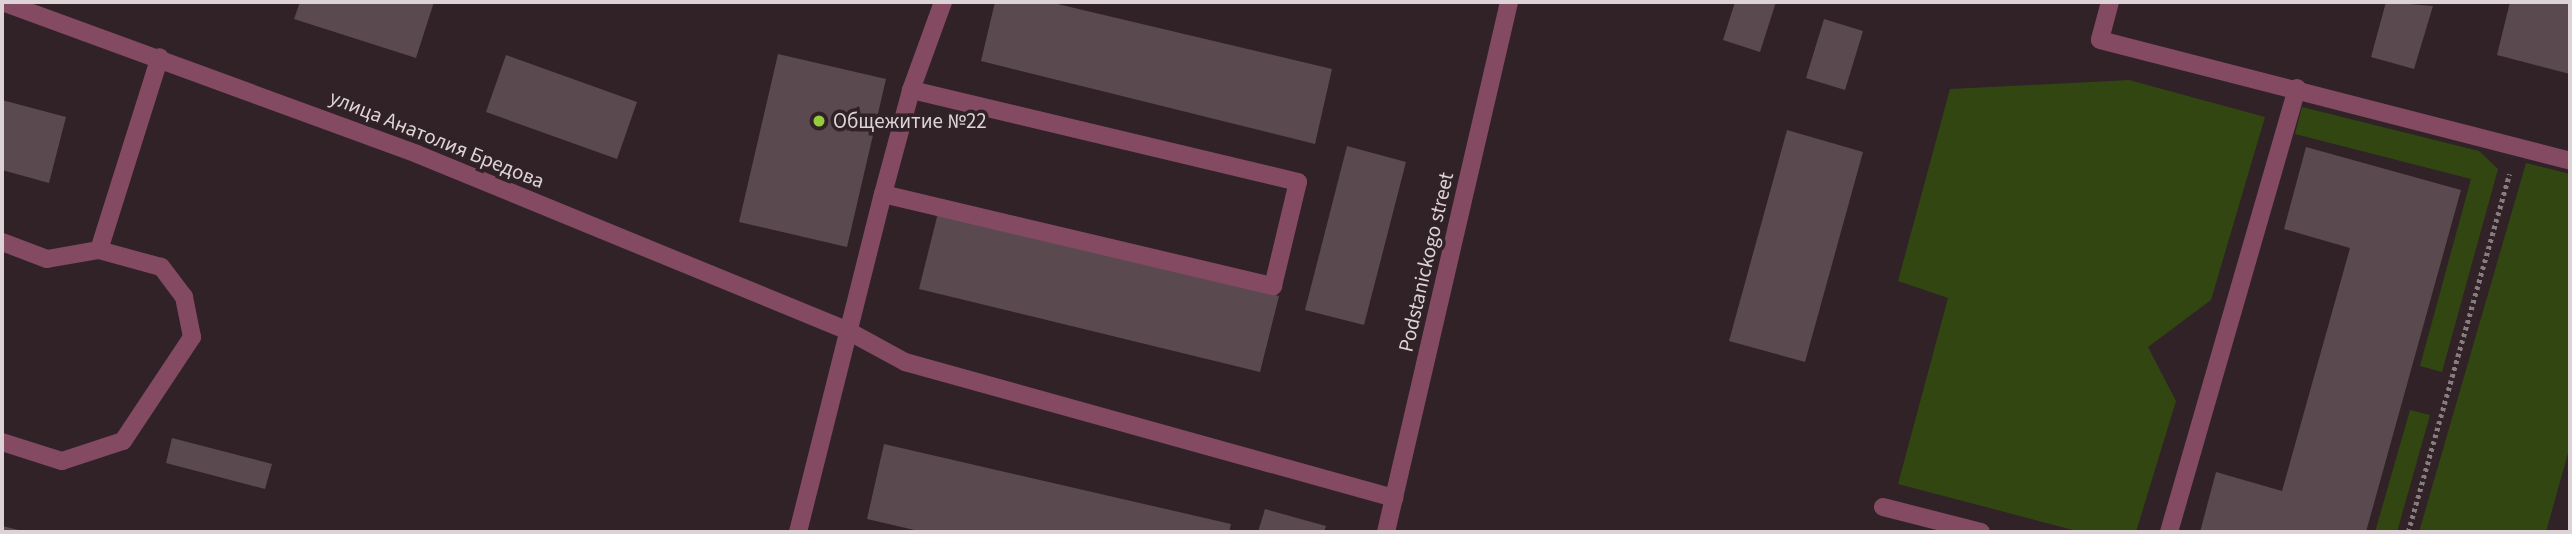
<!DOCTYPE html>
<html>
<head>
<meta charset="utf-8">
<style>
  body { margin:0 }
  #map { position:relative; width:2572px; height:534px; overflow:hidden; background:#302227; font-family:"Source Sans 3",sans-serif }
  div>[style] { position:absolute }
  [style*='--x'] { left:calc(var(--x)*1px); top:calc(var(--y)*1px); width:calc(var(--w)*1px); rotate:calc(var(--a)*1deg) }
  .green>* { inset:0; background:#324612 }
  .building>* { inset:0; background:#5a4a50 }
  .path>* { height:4.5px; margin-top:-2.25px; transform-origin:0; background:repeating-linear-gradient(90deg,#887c80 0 3.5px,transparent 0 7px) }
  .minor>* { height:18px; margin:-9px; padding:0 9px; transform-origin:9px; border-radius:9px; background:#844a61 }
  .dots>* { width:19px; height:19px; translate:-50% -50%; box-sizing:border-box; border:4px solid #302227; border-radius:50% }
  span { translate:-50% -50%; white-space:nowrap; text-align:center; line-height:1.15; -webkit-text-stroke:7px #302227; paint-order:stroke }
  .poi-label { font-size:21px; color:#ddd3d6 }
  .left { translate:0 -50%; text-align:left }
  .street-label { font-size:21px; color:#ddd3d6 }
  .frame { position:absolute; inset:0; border:4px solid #ddd3d6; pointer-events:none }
</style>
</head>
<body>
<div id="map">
  <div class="green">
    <div style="clip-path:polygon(2129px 80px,2265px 117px,2211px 300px,2148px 347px,2176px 401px,2136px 532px,2081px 532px,1898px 484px,1948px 298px,1898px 281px,1950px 89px)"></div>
    <div style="clip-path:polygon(2302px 107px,2479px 151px,2498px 169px,2442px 372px,2420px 366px,2471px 179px,2295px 134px)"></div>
    <div style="clip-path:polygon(2526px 163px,2570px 174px,2570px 446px,2546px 532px,2419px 532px)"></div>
    <div style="clip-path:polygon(2410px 410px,2430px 415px,2397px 532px,2375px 532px)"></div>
  </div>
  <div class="building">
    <div style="clip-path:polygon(300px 2px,434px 2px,416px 58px,294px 19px)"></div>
    <div style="clip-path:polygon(995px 2px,1049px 2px,1332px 69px,1315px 144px,981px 61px)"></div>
    <div style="clip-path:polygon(1735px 2px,1776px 2px,1760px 52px,1723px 40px)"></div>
    <div style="clip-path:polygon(2386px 2px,2433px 6px,2414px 69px,2371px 57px)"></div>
    <div style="clip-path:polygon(2510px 2px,2570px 2px,2570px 74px,2497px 55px)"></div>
    <div style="clip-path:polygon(1824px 19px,1863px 31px,1845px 90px,1806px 78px)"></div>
    <div style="clip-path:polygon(778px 54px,886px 79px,847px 247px,739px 222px)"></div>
    <div style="clip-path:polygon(506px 55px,637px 102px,617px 159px,486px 112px)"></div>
    <div style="clip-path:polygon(2px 100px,66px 117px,49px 183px,2px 170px)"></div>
    <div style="clip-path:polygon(1787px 130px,1863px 152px,1805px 362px,1729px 341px)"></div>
    <div style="clip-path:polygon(1347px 146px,1406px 162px,1364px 325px,1305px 310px)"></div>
    <div style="clip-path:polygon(2306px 147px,2461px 190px,2366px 532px,2200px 532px,2216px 472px,2282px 491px,2350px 248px,2284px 229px)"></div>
    <div style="clip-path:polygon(938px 213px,1279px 296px,1260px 372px,919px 289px)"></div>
    <div style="clip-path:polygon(172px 438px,272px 464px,265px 489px,166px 463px)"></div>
    <div style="clip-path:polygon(884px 444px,1231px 524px,1229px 532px,923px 532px,867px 519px)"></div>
    <div style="clip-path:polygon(1265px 509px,1326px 526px,1324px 532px,1258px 532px)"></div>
    <div style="clip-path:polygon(2px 526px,23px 531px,23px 532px,2px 532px)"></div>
  </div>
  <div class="path">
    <div style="--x:2408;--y:532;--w:372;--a:-74.2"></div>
  </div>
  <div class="minor">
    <div style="--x:2;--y:2;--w:442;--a:20.1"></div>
    <div style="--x:417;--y:154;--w:468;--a:22.3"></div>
    <div style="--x:850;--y:332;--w:63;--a:28.6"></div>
    <div style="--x:905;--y:362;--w:508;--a:15.54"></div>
    <div style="--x:2110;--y:2;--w:39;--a:105"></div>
    <div style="--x:2100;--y:40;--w:485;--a:14.4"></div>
    <div style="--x:883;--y:194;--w:401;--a:13.3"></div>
    <div style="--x:1273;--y:286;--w:107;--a:-76.5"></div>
    <div style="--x:1298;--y:182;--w:398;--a:-166.6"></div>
    <div style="--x:2;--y:242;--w:48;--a:20.7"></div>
    <div style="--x:47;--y:259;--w:53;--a:-9.8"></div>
    <div style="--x:99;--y:250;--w:202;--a:-72.5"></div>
    <div style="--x:2;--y:442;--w:63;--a:17.6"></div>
    <div style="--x:62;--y:461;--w:64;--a:-18.2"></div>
    <div style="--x:123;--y:441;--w:125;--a:-56.4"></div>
    <div style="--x:192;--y:337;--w:41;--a:-101.3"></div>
    <div style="--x:184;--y:297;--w:38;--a:-127"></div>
    <div style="--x:161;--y:267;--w:64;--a:-164.7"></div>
    <div style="--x:1883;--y:507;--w:101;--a:14.3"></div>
    <div style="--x:798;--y:532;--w:349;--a:-75.9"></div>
    <div style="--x:883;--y:194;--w:108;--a:-74.9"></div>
    <div style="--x:911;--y:90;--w:94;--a:-70"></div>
    <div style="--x:1386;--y:532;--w:544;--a:-76.93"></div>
    <div style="--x:2169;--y:532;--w:462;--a:-73.9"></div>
  </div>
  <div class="dots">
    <div style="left:819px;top:121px;background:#94cc3c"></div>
  </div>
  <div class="poi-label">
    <span class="left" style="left:833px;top:121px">Общежитие №22</span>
  </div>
  <div class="street-label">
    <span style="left:437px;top:139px;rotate:22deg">улица Анатолия Бредова</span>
    <span style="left:1426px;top:262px;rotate:-77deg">Podstanickogo street</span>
  </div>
  <div class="frame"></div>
</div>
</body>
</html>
